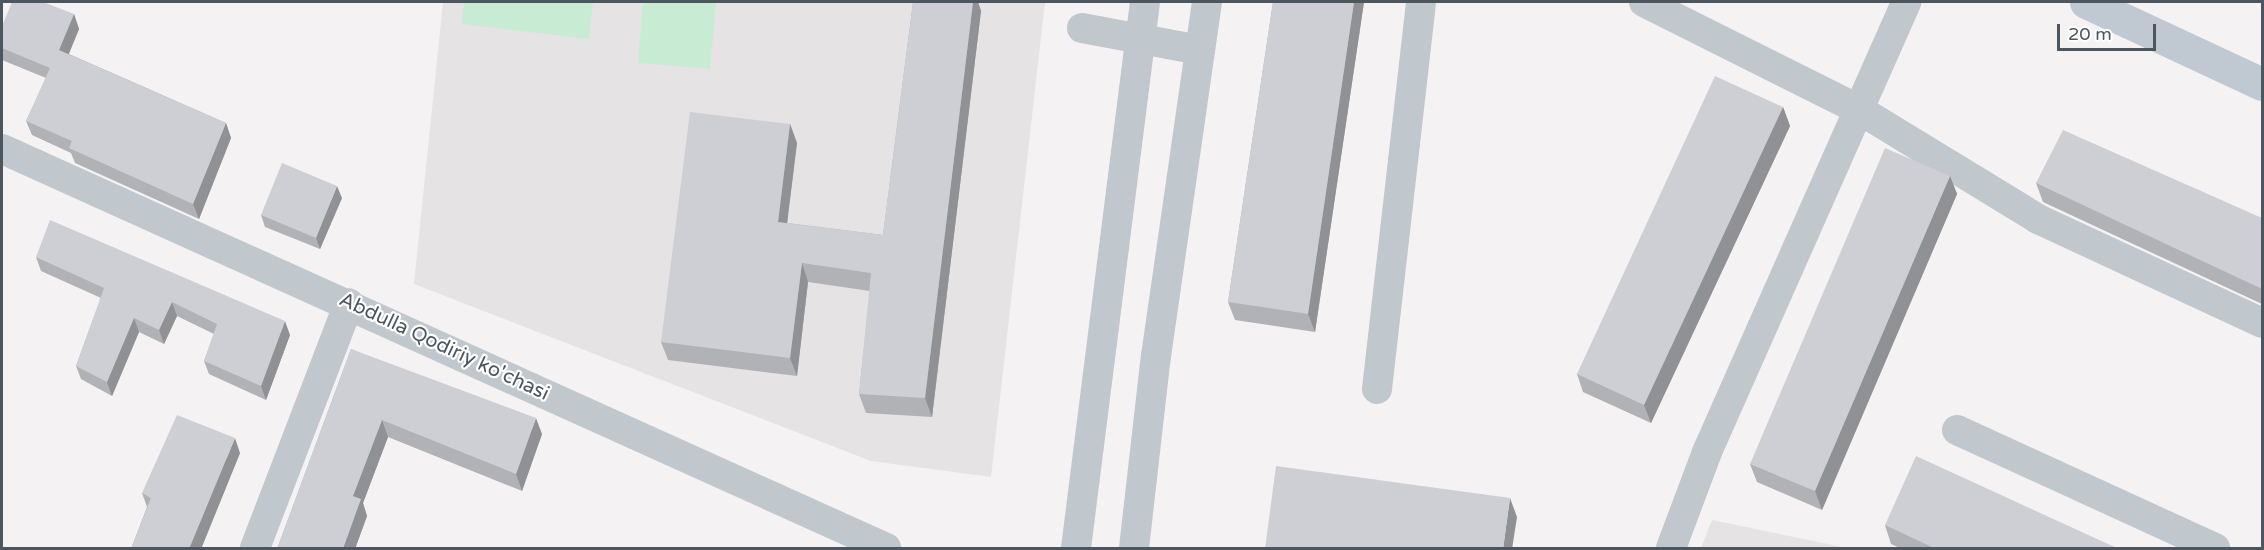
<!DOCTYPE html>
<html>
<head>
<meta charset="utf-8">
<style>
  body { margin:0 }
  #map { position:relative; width:2264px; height:550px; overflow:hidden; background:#f4f2f2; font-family:"Varela Round",sans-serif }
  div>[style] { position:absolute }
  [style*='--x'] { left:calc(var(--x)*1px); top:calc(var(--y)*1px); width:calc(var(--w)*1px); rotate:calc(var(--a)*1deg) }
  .education>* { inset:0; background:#e5e3e4 }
  .green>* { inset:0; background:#c7ecd3 }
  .street>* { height:30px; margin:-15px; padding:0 15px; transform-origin:15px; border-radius:15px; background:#c0c7cd }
  .secondary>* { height:33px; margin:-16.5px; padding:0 16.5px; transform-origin:16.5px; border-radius:16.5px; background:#c0c9d1 }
  .wall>* { inset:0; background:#b0b2b6 }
  .shaded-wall>* { inset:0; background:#909194 }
  .building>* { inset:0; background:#cdcfd4 }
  span { translate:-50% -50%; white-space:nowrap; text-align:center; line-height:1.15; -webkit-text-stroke:4.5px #fff; paint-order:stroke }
  .street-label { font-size:20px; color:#4c565e }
  .frame { position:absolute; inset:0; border:3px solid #4c565e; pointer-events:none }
  .scale { position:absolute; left:2057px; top:24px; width:99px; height:27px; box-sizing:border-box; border:3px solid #4c565e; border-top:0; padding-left:8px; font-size:18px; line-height:21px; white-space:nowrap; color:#4c565e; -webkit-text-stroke:4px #fff; paint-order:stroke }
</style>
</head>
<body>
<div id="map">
  <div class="education">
    <div style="clip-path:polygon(443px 2px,1045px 2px,991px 477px,871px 461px,414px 284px)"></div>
    <div style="clip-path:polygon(1712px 520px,1847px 548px,1701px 548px)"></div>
  </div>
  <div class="green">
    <div style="clip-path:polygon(464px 2px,593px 2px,589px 39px,462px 24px)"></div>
    <div style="clip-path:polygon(643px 2px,716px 2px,710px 69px,638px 63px)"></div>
  </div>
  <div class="street">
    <div style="--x:1644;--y:2;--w:239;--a:26.6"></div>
    <div style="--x:1858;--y:109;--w:211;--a:31.4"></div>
    <div style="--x:2038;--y:219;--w:247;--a:24.9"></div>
    <div style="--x:1082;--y:28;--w:120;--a:10.6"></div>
    <div style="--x:2;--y:149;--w:970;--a:24.29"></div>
    <div style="--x:1377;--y:389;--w:389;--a:-83.5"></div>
    <div style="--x:1957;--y:430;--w:284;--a:24.6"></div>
    <div style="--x:255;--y:548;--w:262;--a:-69"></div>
    <div style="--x:1076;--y:548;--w:550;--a:-82.8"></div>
    <div style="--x:1134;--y:548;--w:193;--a:-83.5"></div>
    <div style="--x:1156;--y:356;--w:358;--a:-81.8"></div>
    <div style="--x:1671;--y:548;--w:103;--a:-69.4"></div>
    <div style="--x:1707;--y:452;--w:492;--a:-66.1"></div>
  </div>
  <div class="secondary">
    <div style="--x:2086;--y:2;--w:194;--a:25"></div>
  </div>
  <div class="wall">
    <div style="clip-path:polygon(913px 2px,978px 2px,981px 11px,932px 417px,866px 413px,859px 394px,870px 291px,808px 282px,797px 376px,668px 360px,661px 342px,790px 124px,797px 143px,787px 223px,883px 235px)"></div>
    <div style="clip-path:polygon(1273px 2px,1364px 2px,1315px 332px,1235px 320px,1228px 302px)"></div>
    <div style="clip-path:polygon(74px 14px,79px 29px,69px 54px,226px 123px,231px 138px,199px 219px,75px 163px,71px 153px,32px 135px,26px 121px,46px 78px,2px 60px,2px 26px)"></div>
    <div style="clip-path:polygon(1783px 107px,1790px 126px,1651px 423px,1583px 392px,1577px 374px)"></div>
    <div style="clip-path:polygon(1950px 176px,1957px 194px,1822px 510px,1757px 482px,1750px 464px)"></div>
    <div style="clip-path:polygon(2036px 183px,2262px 218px,2262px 304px,2043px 202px)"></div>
    <div style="clip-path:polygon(342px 198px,320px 249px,265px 227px,261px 215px)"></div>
    <div style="clip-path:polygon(36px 257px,290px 335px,266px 400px,209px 374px,204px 361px,214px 334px,177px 316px,164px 344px,139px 332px,112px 396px,81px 379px,76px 366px,101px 298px,41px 271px)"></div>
    <div style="clip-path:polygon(351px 349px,542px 434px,522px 491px,388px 437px,363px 503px,367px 516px,355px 549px,277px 549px)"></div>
    <div style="clip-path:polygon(240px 453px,201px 549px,131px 549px,147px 507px,142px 493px)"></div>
    <div style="clip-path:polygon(1885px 525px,2119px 549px,1902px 549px,1891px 544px)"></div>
  </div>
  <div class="shaded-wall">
    <div style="clip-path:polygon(973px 2px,978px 2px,981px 11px,932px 417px,925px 398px)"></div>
    <div style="clip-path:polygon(1354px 2px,1364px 2px,1315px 332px,1308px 314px)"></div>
    <div style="clip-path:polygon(74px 14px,79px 29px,64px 65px,59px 50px)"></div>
    <div style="clip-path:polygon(1783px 107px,1790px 126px,1651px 423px,1644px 405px)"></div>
    <div style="clip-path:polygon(226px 123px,231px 138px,199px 219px,193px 204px)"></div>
    <div style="clip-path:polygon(790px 124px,797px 143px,785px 240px,778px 222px)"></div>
    <div style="clip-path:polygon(1950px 176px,1957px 194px,1822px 510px,1815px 491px)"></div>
    <div style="clip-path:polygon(337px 186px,342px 198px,320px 249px,316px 238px)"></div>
    <div style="clip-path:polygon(802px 263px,808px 282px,797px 376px,790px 358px)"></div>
    <div style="clip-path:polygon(172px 302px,177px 316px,164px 344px,159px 330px)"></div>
    <div style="clip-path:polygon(134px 318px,139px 332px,112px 396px,107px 382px)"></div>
    <div style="clip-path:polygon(285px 321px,290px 335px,266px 400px,261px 386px)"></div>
    <div style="clip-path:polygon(536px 418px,542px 434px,522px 491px,516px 474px)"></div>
    <div style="clip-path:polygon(382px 420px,388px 437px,363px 503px,367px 516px,355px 549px,343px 549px,353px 496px)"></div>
    <div style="clip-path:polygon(235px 438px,240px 453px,201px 549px,189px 549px)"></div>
    <div style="clip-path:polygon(1510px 498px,1517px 517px,1512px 549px,1503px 549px)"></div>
  </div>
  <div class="building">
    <div style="clip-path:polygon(12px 2px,43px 2px,74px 14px,59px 50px,226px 123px,193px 204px,69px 148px,72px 141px,26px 121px,50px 68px,2px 48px,2px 26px)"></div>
    <div style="clip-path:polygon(913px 2px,973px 2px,925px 398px,859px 394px,871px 273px,802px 263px,790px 358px,661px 342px,690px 112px,790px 124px,778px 222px,883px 235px)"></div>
    <div style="clip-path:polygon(1273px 2px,1354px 2px,1308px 314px,1228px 302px)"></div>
    <div style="clip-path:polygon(1715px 76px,1783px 107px,1644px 405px,1577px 374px)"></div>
    <div style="clip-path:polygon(2063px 130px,2262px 218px,2262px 289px,2036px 183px)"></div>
    <div style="clip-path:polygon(1885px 148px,1950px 176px,1815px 491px,1750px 464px)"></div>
    <div style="clip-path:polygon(282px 163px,337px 186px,316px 238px,261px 215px)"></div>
    <div style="clip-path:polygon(50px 220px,285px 321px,261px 386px,204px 361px,217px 324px,172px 302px,159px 330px,134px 318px,107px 382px,76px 366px,104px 288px,36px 257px)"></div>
    <div style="clip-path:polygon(351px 349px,536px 418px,516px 474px,382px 420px,353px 496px,361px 499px,343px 549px,277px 549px)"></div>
    <div style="clip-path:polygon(177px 415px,235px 438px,189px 549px,131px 549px,151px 498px,142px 493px)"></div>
    <div style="clip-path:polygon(1916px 456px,2119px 549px,1936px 549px,1885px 525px)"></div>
    <div style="clip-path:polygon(1276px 466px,1510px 498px,1503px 549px,1265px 549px)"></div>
  </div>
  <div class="street-label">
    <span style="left:444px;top:347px;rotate:25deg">Abdulla Qodiriy ko'chasi</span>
  </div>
  <div class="frame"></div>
  <div class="scale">20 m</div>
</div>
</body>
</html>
